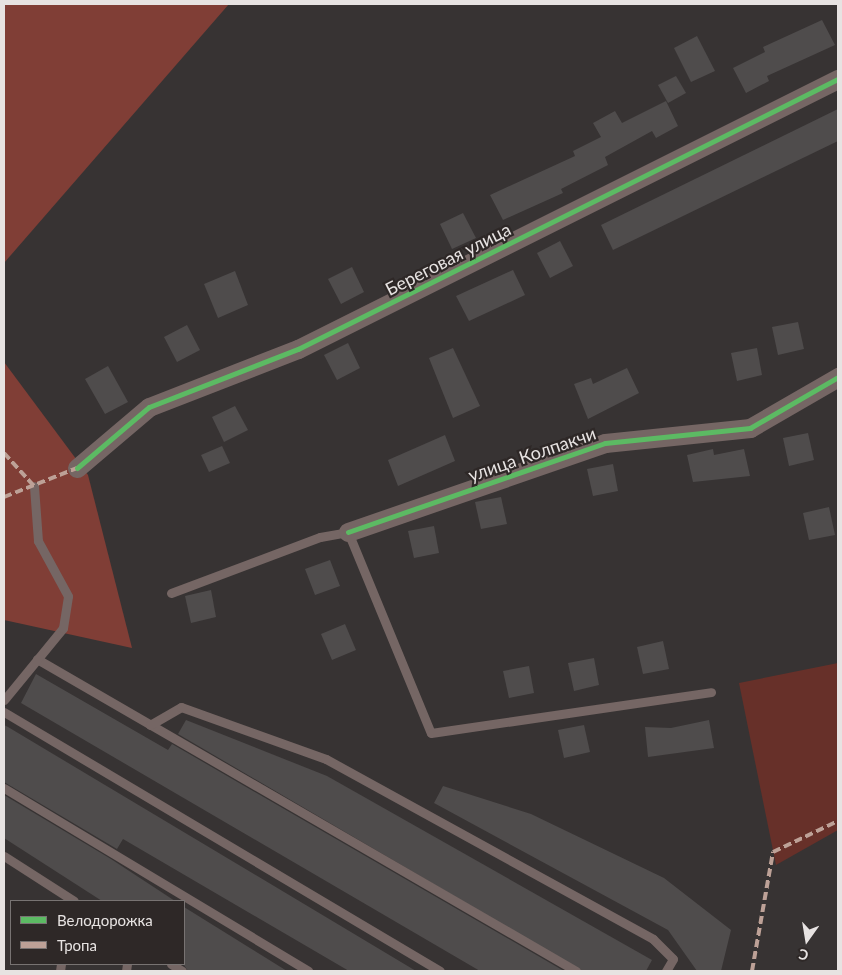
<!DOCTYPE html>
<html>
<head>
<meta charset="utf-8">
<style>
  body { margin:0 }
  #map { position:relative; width:842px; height:975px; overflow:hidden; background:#373333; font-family:Lato,sans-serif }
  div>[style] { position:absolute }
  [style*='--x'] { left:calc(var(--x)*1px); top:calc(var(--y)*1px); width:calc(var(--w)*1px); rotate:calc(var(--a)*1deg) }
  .green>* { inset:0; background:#673029 }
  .forest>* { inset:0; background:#803e36 }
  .building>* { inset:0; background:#4f4c4c }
  .lane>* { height:9px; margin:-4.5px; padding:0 4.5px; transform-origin:4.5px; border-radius:4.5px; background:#756664 }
  .street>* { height:19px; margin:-9.5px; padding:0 9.5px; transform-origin:9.5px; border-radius:9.5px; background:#756664 }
  .quiet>* { height:4px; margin-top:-2px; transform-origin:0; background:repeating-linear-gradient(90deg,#bda197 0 8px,transparent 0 12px) }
  .cycleway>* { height:5px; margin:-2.5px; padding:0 2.5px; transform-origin:2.5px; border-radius:2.5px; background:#5cba63 }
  span { translate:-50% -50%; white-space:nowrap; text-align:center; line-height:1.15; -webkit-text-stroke:4.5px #2e2827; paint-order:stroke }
  .street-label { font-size:18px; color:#e7e3e2 }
  .frame { position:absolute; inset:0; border:5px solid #e7e3e2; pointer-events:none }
  .legend { position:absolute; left:10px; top:900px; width:175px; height:65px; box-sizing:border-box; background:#2e2827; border:1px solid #787372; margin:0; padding:6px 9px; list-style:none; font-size:15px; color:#e7e3e2 }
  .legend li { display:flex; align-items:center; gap:10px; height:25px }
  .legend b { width:25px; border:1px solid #787372 }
  .north { position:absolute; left:782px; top:915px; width:50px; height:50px; -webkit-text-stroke:4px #2e2827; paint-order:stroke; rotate:193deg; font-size:14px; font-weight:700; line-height:20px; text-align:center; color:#e7e3e2 }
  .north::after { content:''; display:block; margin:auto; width:18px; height:22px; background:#e7e3e2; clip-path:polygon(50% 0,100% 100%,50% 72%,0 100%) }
</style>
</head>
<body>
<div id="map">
  <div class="green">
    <div style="clip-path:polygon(838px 663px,838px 830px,776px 865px,739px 683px)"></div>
  </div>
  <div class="forest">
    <div style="clip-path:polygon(4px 4px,229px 4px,4px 263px)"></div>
    <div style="clip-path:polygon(4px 362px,88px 475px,132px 648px,4px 620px)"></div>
  </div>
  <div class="building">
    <div style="clip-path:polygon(822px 20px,835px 45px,767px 76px,769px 81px,746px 93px,733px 68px,765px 52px,763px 47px)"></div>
    <div style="clip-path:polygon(697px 36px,715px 71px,691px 82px,674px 48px)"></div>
    <div style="clip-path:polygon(676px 76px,686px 93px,668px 103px,658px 85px)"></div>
    <div style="clip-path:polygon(666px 101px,678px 126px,656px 138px,652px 131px,605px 157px,608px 165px,561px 189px,563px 193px,503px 220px,490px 195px,575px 156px,573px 151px,601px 137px,593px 123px,615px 111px,622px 123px)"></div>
    <div style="clip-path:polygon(838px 109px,838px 141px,613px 250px,601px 225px)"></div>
    <div style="clip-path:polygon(463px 213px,476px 238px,452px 249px,440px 224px)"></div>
    <div style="clip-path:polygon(560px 241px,573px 266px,550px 278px,537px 253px)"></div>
    <div style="clip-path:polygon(352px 267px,364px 292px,341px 304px,328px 279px)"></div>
    <div style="clip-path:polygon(513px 270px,525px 295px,469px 321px,456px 296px)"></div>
    <div style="clip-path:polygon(235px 271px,248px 305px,218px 318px,204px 284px)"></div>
    <div style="clip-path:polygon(798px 322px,804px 349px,778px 355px,772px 327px)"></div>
    <div style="clip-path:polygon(187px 325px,200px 350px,177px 362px,164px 337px)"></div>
    <div style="clip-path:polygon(348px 343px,360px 368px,337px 380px,324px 355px)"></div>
    <div style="clip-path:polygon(453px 348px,480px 406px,453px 418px,429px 358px)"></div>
    <div style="clip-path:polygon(757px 348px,762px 375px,737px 381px,731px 353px)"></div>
    <div style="clip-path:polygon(108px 366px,128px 402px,105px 414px,85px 379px)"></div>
    <div style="clip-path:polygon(627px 368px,639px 393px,588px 419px,574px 384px,591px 378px,593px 384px)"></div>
    <div style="clip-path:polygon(235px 406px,248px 430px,224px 442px,212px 417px)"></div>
    <div style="clip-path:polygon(808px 433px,814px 460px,789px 466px,783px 438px)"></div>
    <div style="clip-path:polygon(445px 435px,455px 461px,398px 486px,388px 460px)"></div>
    <div style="clip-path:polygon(222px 446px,230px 463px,209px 472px,201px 455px)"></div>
    <div style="clip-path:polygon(713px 449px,714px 455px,744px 449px,750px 476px,693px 482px,687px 455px)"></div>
    <div style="clip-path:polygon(613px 464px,618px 491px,593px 496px,587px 469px)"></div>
    <div style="clip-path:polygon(501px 497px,507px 524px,481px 529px,475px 502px)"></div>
    <div style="clip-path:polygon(829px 507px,835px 535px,809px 540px,803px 513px)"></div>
    <div style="clip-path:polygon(434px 526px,439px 553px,414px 558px,408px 531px)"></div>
    <div style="clip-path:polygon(330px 560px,340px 586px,315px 595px,305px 569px)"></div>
    <div style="clip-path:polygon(211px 590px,216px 617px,191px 623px,185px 596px)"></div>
    <div style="clip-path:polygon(345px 624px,356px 650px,332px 660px,321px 634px)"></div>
    <div style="clip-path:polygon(663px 641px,669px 669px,643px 674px,637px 647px)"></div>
    <div style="clip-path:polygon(594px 658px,599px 685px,574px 691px,568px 663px)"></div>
    <div style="clip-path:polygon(529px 666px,534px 693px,509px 698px,503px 671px)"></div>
    <div style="clip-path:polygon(36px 674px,168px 750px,172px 744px,564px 971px,480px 971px,21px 703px)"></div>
    <div style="clip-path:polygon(186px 720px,327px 776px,652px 960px,646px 971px,582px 971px,178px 734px)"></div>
    <div style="clip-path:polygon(709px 720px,714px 748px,648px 757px,645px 727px,671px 728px)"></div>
    <div style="clip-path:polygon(4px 725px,8px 727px,416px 971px,349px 971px,123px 839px,117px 849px,4px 782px)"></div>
    <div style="clip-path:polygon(584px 725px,590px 752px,564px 758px,558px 730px)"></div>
    <div style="clip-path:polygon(443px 786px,531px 814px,664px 878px,731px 930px,721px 971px,697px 971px,668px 930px,434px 803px)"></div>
    <div style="clip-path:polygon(4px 795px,111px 859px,175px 901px,102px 901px,4px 838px)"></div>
    <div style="clip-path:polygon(184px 907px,287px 971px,188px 971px,184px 965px)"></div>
  </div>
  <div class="lane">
    <div style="--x:171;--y:593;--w:159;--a:-20.6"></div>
    <div style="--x:320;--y:537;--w:28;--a:-10"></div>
    <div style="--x:348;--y:532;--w:217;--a:67.6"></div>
    <div style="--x:431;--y:733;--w:283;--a:-8.3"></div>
    <div style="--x:37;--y:659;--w:623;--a:30.06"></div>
    <div style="--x:4;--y:700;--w:93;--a:-50.7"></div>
    <div style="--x:63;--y:628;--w:32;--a:-81"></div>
    <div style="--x:68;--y:596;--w:63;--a:-118.6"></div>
    <div style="--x:38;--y:541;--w:55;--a:-94.2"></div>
    <div style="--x:4;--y:712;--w:507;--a:30.71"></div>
    <div style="--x:150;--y:725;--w:36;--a:-30"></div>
    <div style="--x:181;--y:707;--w:154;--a:19.7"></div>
    <div style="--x:326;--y:759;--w:373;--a:28.8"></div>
    <div style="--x:653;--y:939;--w:28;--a:45"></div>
    <div style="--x:673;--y:959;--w:14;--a:120"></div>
    <div style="--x:4;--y:788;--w:355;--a:31"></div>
    <div style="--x:4;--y:856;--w:83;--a:32.7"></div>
    <div style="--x:171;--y:964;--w:13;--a:32"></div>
    <div style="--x:60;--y:971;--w:7;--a:-82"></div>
    <div style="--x:126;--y:971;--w:7;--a:-82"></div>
  </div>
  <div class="street">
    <div style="--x:77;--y:468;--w:94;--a:-40.3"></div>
    <div style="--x:149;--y:407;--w:160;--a:-21.3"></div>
    <div style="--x:298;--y:349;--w:604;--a:-26.57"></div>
    <div style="--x:348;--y:532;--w:272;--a:-19.1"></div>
    <div style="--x:605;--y:443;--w:146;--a:-5.9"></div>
    <div style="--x:750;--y:428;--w:102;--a:-30.1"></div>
  </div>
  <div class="quiet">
    <div style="--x:4;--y:453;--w:45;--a:47.7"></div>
    <div style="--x:4;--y:497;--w:79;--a:-21.7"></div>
    <div style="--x:752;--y:971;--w:121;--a:-80"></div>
    <div style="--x:773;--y:852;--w:72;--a:-25.5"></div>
  </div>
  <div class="cycleway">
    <div style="--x:77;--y:468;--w:94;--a:-40.3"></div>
    <div style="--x:149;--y:407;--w:160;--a:-21.3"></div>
    <div style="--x:298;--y:349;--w:604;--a:-26.57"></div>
    <div style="--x:348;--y:532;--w:272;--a:-19.1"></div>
    <div style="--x:605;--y:443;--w:146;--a:-5.9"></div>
    <div style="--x:750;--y:428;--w:102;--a:-30.1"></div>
  </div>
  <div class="street-label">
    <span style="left:448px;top:259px;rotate:-27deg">Береговая улица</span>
    <span style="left:532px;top:454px;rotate:-19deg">улица Колпакчи</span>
  </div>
  <div class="frame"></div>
  <ul class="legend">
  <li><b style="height:6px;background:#5cba63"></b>Велодорожка</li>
  <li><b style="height:6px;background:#bda197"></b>Тропа</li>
  </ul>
  <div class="north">С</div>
</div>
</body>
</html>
